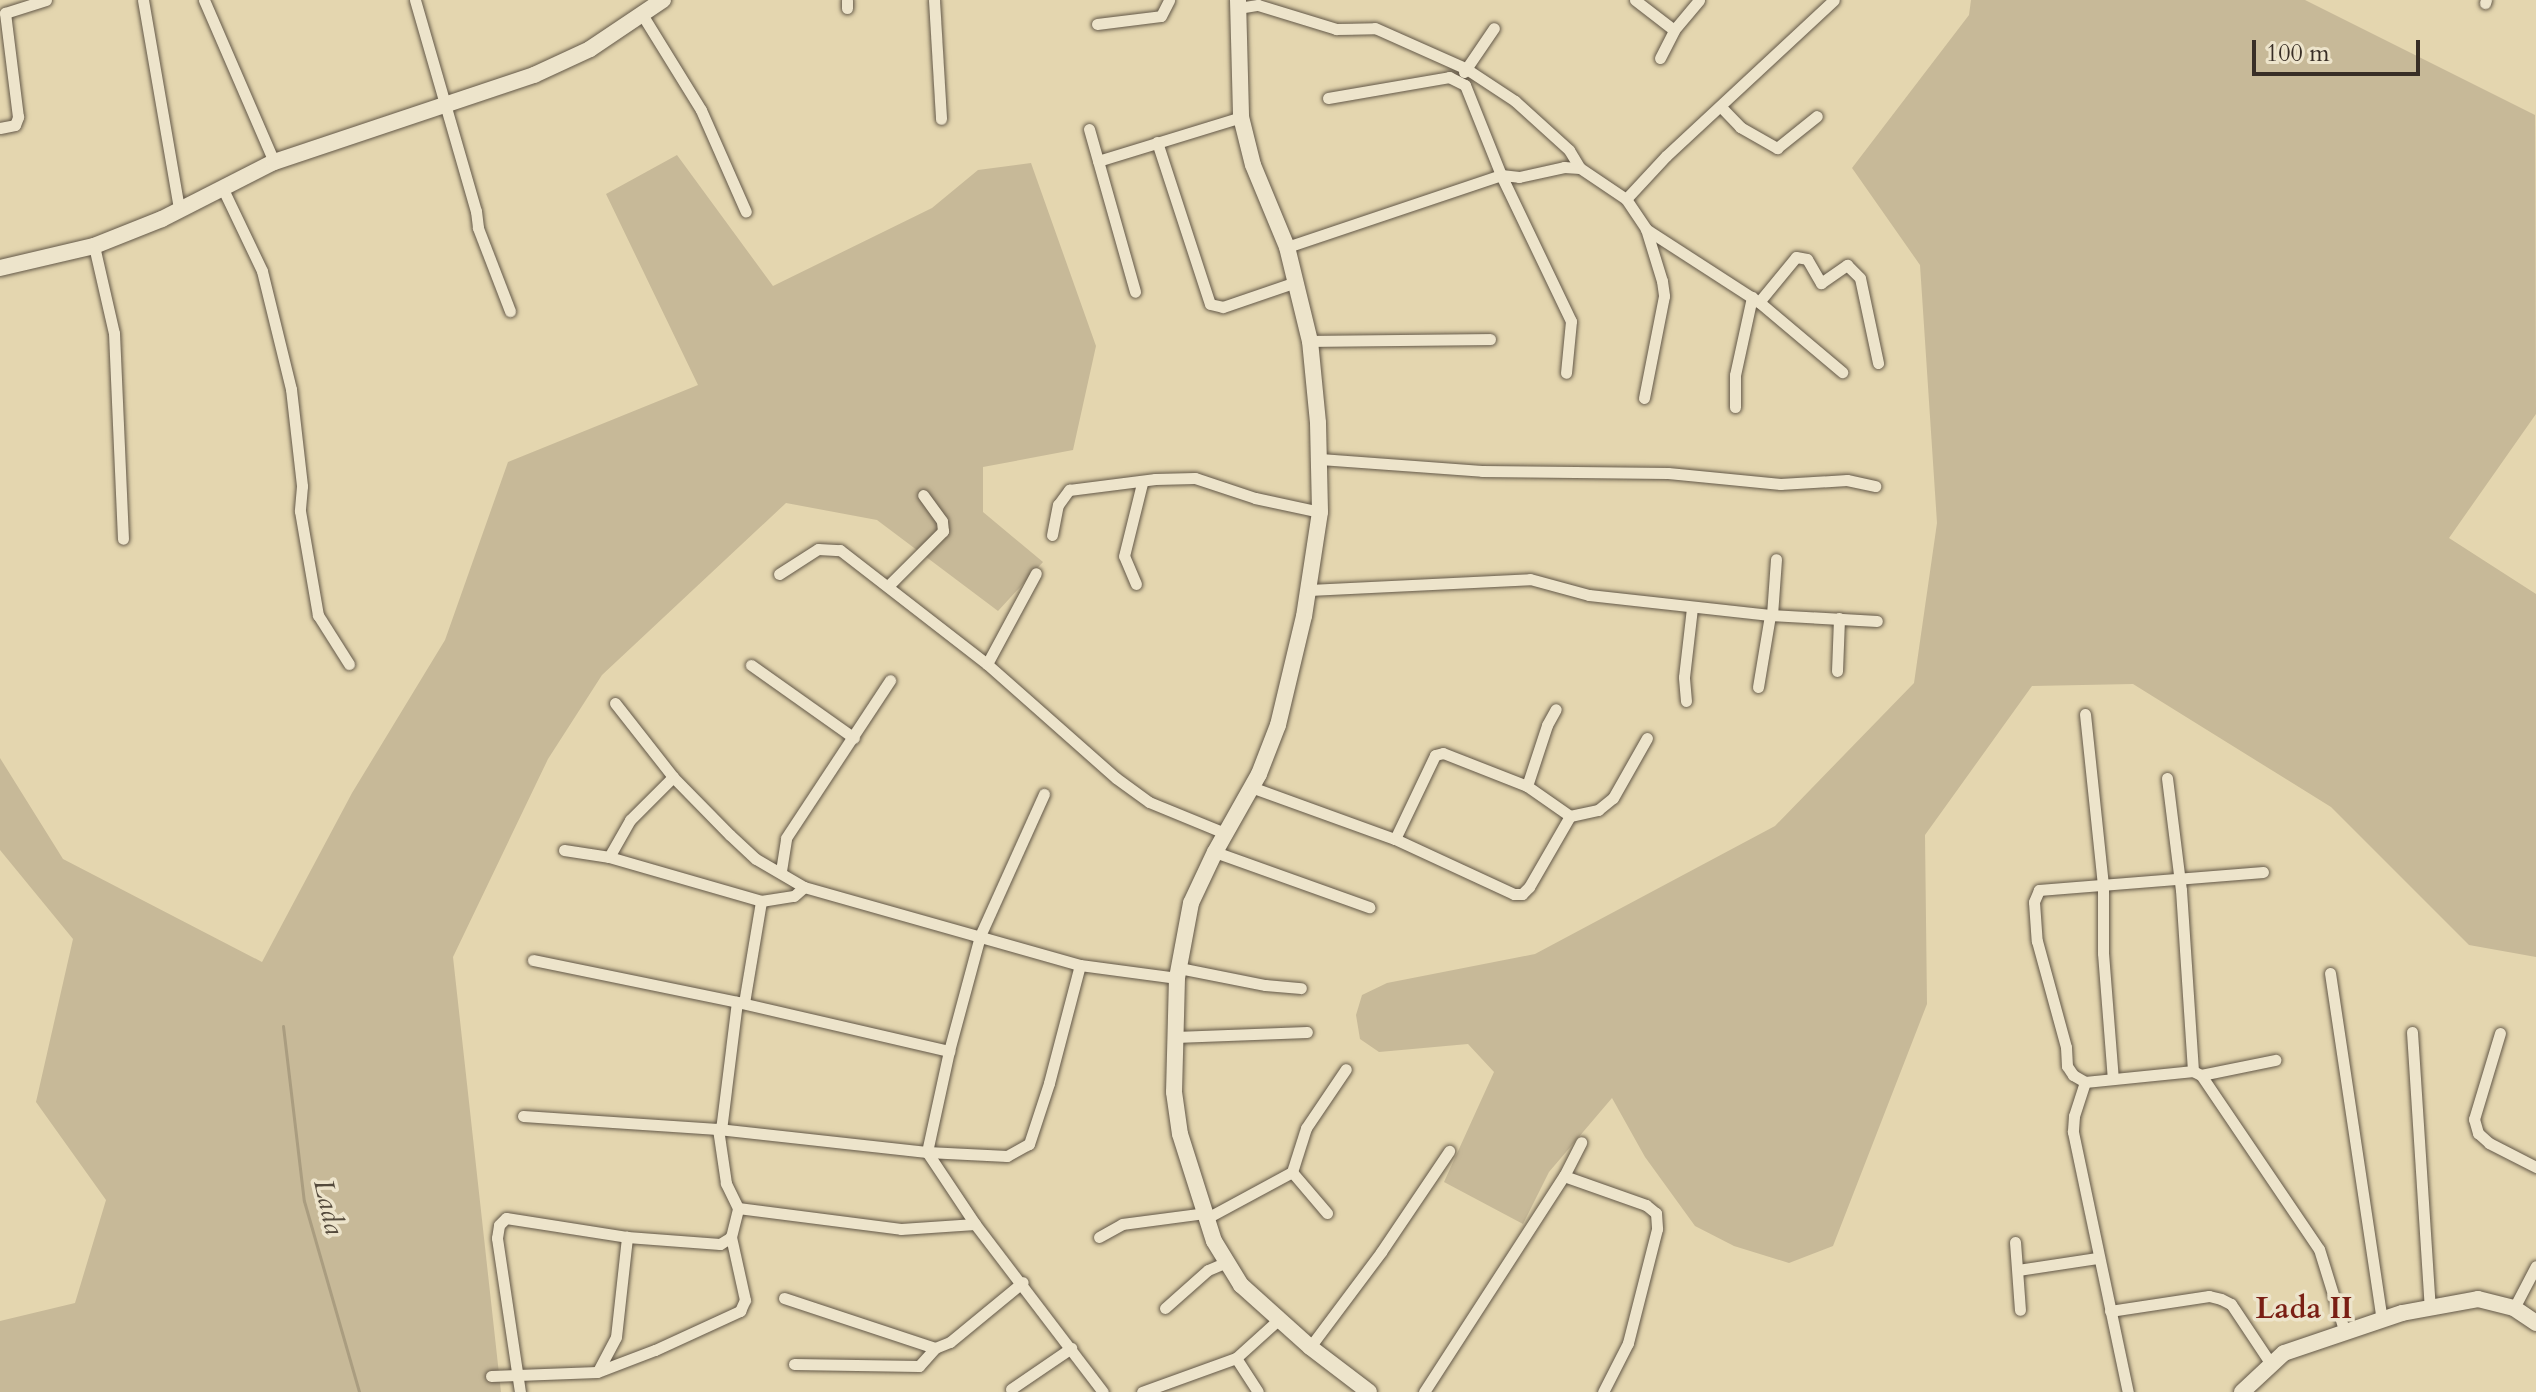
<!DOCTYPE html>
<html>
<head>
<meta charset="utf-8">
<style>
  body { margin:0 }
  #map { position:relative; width:2536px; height:1392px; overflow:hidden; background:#e4d6af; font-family:Cardo,serif }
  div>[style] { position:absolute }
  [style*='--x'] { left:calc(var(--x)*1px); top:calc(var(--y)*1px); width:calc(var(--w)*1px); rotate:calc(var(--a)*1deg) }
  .green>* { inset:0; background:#c7b998 }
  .stream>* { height:3px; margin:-1.5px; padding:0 1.5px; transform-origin:1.5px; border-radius:1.5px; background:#aa9d80 }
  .roads { filter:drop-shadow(0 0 2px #635848) drop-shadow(0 0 2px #635848) }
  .street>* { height:11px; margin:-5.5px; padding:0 5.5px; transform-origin:5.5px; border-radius:5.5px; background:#ede4cb }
  .secondary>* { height:16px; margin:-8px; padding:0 8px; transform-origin:8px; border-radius:8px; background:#ede4cb }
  span { translate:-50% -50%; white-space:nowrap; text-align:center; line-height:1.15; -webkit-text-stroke:7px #ede4cb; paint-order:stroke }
  .water-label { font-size:28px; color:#544a3c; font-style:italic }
  .quarter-label { font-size:30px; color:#7a1f14; font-weight:700 }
  .scale { position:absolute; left:2252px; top:40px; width:168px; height:36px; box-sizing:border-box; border:4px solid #382e26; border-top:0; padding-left:10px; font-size:24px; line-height:28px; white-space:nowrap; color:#382e26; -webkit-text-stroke:6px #ede4cb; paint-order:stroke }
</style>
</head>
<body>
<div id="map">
  <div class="green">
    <div style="clip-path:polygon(1971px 0,2305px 0,2535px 115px,2536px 414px,2449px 538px,2536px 594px,2536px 957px,2469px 945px,2331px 807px,2133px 684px,2032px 686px,1925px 835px,1927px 1004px,1833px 1246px,1789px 1263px,1734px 1246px,1695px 1226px,1645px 1157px,1612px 1098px,1549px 1172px,1523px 1224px,1444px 1182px,1494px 1072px,1468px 1044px,1379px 1052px,1360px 1039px,1356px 1015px,1362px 995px,1387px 983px,1535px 954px,1775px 826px,1914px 683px,1937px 523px,1920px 265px,1852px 168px,1969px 15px)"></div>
    <div style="clip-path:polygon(677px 155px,773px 286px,932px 208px,978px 170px,1031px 163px,1096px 346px,1073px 450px,983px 467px,983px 512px,1043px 562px,998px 611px,877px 520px,786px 503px,602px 675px,548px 759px,453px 957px,501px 1392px,0 1392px,0 1321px,75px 1303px,106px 1200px,36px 1102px,73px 939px,0 850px,0 758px,63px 859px,262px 962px,352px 793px,445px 640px,508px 462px,698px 385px,606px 194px)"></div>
  </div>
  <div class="stream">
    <div style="--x:283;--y:1026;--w:176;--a:83.2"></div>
    <div style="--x:304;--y:1201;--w:199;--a:73.9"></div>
  </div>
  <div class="roads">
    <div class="street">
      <div style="--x:143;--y:0;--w:211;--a:80.2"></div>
      <div style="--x:204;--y:0;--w:176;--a:66.6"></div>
      <div style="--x:415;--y:0;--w:220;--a:73.9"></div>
      <div style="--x:476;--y:211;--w:17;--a:83"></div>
      <div style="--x:478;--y:228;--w:89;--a:68.9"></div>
      <div style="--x:847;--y:0;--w:8;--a:90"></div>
      <div style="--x:934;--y:0;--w:119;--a:86.6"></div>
      <div style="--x:1635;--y:0;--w:49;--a:37.6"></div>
      <div style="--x:2485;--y:3;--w:3;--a:-72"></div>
      <div style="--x:1238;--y:8;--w:20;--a:-9"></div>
      <div style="--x:1258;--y:5;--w:82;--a:17.1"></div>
      <div style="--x:1336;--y:29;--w:39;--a:-1"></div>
      <div style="--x:1375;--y:28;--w:98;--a:24"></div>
      <div style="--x:1465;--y:68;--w:60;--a:33.4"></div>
      <div style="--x:1515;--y:101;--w:73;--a:42.2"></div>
      <div style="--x:1569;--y:150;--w:21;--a:59"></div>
      <div style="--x:643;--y:16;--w:110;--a:58.3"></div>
      <div style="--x:701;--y:110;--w:111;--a:66.2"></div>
      <div style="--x:1097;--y:24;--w:64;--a:-7.1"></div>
      <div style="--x:1161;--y:16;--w:18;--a:-63"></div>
      <div style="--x:1660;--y:58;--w:31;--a:-63"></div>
      <div style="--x:1674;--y:30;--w:39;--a:-50"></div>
      <div style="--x:1464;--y:72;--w:53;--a:-55.7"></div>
      <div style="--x:1328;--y:98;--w:123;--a:-9.8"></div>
      <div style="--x:1449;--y:77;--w:18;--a:27"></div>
      <div style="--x:1465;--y:85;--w:97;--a:68.2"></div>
      <div style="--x:1501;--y:175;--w:162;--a:64.4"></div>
      <div style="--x:1571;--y:321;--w:52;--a:95.5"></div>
      <div style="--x:1721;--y:107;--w:28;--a:46"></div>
      <div style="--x:1740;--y:127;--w:43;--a:29.6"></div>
      <div style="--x:1777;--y:148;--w:51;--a:-38.7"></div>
      <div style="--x:0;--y:128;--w:15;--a:-11"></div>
      <div style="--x:15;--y:125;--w:9;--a:-69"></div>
      <div style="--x:18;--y:117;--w:105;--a:-97.1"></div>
      <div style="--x:5;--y:13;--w:43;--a:-17.6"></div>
      <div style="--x:1089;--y:129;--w:169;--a:74.2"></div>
      <div style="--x:1157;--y:142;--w:170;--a:71.9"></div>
      <div style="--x:1210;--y:304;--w:13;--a:13"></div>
      <div style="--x:1223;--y:307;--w:77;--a:-18.9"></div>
      <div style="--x:1098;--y:161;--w:150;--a:-17.1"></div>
      <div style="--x:222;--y:187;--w:93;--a:64.5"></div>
      <div style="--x:262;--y:271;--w:122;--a:76.2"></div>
      <div style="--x:291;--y:389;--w:98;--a:83.5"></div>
      <div style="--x:302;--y:486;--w:25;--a:95"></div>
      <div style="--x:300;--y:511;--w:106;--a:80.2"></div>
      <div style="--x:318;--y:615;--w:58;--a:57.7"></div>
      <div style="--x:1626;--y:199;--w:59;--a:-47.1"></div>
      <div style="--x:1666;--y:156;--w:229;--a:-42.9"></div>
      <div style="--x:1646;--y:229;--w:135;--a:32.9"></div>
      <div style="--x:1759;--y:302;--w:109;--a:40.1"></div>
      <div style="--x:94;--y:246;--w:89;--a:77.1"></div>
      <div style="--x:114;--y:333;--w:206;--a:87.5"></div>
      <div style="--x:1287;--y:247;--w:226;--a:-18.6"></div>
      <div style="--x:1501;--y:175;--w:18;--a:6"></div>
      <div style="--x:1519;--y:177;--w:46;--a:-12.5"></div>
      <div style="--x:1564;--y:167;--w:16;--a:4"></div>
      <div style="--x:1580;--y:168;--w:55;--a:34"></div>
      <div style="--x:1626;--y:199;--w:36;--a:56"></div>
      <div style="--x:1646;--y:229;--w:54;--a:72.9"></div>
      <div style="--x:1662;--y:281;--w:15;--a:82"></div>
      <div style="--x:1664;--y:296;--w:104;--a:101.1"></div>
      <div style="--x:1759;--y:302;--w:58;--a:-50.6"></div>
      <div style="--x:1796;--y:257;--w:11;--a:10"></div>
      <div style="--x:1807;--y:259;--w:28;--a:60"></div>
      <div style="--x:1821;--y:283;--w:32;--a:-35"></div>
      <div style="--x:1847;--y:265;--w:18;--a:45"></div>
      <div style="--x:1860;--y:278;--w:87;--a:78"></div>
      <div style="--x:1310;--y:341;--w:180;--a:-0.6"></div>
      <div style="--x:1735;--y:407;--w:32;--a:-90"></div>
      <div style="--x:1735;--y:375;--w:80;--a:-77.7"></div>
      <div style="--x:1320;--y:459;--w:162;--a:4.2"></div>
      <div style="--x:1482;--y:471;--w:186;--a:0.6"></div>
      <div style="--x:1668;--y:473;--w:113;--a:5.6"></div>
      <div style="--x:1780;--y:484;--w:67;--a:-3.4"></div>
      <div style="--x:1847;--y:480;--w:29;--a:12"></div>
      <div style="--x:1052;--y:535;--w:31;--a:-79"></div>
      <div style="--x:1058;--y:505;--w:19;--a:-54"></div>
      <div style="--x:1069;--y:490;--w:87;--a:-7.3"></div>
      <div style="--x:1155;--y:479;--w:40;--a:-1.4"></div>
      <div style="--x:1195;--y:478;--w:63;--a:18.4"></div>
      <div style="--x:1255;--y:498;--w:66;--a:12.2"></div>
      <div style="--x:779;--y:574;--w:46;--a:-32.7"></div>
      <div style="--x:818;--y:549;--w:22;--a:3"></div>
      <div style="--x:840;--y:550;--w:186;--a:37.8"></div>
      <div style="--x:987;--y:664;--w:172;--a:41.5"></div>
      <div style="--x:1116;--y:778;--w:41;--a:36"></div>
      <div style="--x:1149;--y:802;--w:84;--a:22.3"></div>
      <div style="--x:1136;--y:584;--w:30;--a:-113"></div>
      <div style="--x:1124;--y:556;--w:75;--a:-76.1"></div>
      <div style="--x:888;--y:586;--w:78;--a:-45"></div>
      <div style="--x:943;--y:531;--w:10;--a:-96"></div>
      <div style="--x:942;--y:521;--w:32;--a:-126"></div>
      <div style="--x:1309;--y:590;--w:221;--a:-2.8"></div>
      <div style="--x:1530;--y:579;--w:61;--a:15.2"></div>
      <div style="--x:1589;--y:595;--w:182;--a:6.3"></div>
      <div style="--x:1770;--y:615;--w:107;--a:3.2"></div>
      <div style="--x:1772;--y:615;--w:56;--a:-85.9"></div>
      <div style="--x:987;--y:664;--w:103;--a:-61.7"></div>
      <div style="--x:751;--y:665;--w:126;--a:35.3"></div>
      <div style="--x:1837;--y:671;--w:53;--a:-87.8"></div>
      <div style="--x:1758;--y:687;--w:73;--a:-80.5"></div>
      <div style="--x:1686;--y:701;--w:24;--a:-95"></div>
      <div style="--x:1684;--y:677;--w:69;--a:-83.4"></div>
      <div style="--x:615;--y:703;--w:94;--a:51.9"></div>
      <div style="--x:673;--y:777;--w:81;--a:45.5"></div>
      <div style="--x:730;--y:835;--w:35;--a:43"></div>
      <div style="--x:756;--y:859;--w:56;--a:30.3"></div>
      <div style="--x:804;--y:887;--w:287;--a:15.8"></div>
      <div style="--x:1080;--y:965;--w:98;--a:7.6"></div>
      <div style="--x:2085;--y:714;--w:171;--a:84"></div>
      <div style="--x:2103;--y:884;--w:69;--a:90"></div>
      <div style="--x:2103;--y:953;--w:126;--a:85.5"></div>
      <div style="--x:2167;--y:778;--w:113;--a:82.9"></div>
      <div style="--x:2181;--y:890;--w:181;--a:86.2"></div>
      <div style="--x:1527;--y:786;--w:64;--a:-71.8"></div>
      <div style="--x:1547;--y:725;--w:18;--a:-61"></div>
      <div style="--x:1251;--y:787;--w:153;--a:19.9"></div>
      <div style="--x:1395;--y:839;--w:131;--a:24.8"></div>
      <div style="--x:1514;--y:894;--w:8;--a:0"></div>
      <div style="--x:1522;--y:894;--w:10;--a:-45"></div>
      <div style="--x:1529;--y:887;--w:82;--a:-60"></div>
      <div style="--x:1044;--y:794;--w:156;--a:114.3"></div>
      <div style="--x:980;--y:936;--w:119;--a:105.1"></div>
      <div style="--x:949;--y:1051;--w:103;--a:102.3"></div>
      <div style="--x:927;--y:1152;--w:87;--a:56.3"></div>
      <div style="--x:975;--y:1224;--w:211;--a:52.7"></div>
      <div style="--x:1570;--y:816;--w:29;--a:-12"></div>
      <div style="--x:1598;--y:810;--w:19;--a:-39"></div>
      <div style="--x:1613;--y:798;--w:69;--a:-60.5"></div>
      <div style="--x:1395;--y:839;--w:93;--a:-64.5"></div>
      <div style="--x:1435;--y:755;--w:8;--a:-14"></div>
      <div style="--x:1443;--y:753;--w:90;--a:21.4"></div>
      <div style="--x:1527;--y:786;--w:52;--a:34.9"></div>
      <div style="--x:564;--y:850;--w:46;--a:8.8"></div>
      <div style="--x:609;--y:857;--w:158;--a:16.1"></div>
      <div style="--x:761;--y:901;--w:33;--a:-9"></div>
      <div style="--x:794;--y:896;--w:13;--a:-42"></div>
      <div style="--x:1215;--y:852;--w:164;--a:19.7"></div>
      <div style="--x:609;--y:857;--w:43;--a:-60.4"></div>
      <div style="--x:630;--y:820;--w:61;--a:-45"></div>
      <div style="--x:781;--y:871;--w:33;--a:-81"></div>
      <div style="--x:786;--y:838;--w:189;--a:-56.6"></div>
      <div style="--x:2263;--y:872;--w:225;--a:175.4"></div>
      <div style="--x:2039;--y:890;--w:13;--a:113"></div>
      <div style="--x:2034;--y:902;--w:39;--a:86"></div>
      <div style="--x:2037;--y:941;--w:110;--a:74.7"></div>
      <div style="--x:2066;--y:1047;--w:19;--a:87"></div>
      <div style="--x:2067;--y:1066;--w:11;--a:56"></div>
      <div style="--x:2073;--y:1075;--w:14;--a:30"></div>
      <div style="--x:2085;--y:1082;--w:109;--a:-5.8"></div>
      <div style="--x:2193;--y:1071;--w:9;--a:27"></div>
      <div style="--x:2201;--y:1075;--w:210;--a:55.9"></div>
      <div style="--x:2319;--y:1249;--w:85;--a:72.8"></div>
      <div style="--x:533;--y:960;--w:208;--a:11.6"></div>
      <div style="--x:737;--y:1002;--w:218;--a:13"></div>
      <div style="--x:1179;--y:968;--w:88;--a:11.2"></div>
      <div style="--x:1265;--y:985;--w:36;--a:5"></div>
      <div style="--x:2330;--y:973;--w:350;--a:81.5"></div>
      <div style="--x:744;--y:1003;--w:103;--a:-80.5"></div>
      <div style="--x:2412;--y:1032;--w:276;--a:86.3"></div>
      <div style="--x:2500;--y:1033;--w:90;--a:106.8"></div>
      <div style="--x:2474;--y:1119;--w:15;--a:74"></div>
      <div style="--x:2478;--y:1133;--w:15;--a:42"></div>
      <div style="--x:2489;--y:1143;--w:53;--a:27.1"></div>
      <div style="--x:1175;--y:1037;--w:132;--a:-2.2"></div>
      <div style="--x:2201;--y:1075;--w:76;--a:-11.5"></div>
      <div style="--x:2085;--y:1082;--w:36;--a:108"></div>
      <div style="--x:2074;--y:1116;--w:16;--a:94"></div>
      <div style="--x:2073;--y:1132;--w:266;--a:78.1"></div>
      <div style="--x:523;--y:1116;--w:195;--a:3.8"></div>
      <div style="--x:718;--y:1129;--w:210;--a:6.3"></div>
      <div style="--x:927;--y:1152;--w:80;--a:2.9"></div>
      <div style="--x:1007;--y:1156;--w:25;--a:-29"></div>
      <div style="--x:1029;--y:1144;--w:64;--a:-71.8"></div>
      <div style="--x:1049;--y:1083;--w:122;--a:-75.3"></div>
      <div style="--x:721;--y:1130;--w:129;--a:-82.9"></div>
      <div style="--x:1292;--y:1172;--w:54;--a:49.5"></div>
      <div style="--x:1564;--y:1176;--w:87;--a:19.5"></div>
      <div style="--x:1646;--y:1205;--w:13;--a:39"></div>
      <div style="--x:1656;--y:1213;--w:16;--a:86"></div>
      <div style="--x:1657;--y:1229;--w:118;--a:104.3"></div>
      <div style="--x:1628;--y:1343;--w:55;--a:117"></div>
      <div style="--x:738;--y:1208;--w:164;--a:7.3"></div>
      <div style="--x:901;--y:1229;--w:74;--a:-3.9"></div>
      <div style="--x:1207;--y:1218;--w:97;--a:-28.4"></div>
      <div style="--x:1292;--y:1172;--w:46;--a:-72.3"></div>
      <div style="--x:1306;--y:1128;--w:71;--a:-55.9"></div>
      <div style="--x:1099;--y:1237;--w:26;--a:-29"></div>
      <div style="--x:1122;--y:1224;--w:85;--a:-7.5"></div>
      <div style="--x:2015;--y:1242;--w:68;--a:85.8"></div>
      <div style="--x:2018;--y:1270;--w:80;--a:-8.6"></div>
      <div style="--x:784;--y:1298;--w:159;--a:18.3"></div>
      <div style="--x:935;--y:1348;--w:16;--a:-22"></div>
      <div style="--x:950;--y:1342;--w:94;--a:-39.4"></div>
      <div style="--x:1165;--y:1308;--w:57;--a:-41.5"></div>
      <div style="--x:1208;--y:1270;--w:21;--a:-23"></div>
      <div style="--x:2514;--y:1308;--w:47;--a:-62.4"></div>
      <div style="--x:2110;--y:1311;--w:100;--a:-8.6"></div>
      <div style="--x:2209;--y:1296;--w:12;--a:14"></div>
      <div style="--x:2221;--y:1299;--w:11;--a:27"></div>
      <div style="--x:2231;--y:1304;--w:72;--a:56.3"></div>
      <div style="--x:1310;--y:1347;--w:119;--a:-53.2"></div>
      <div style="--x:1381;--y:1252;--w:122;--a:-56"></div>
      <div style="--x:1236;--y:1358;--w:40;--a:57.1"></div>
      <div style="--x:794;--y:1364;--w:125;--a:0.9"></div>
      <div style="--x:919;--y:1366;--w:24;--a:-48"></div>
      <div style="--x:598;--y:1371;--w:38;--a:-62"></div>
      <div style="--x:616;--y:1337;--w:101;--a:-83.7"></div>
      <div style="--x:491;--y:1376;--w:106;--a:-2.2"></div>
      <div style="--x:597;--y:1372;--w:62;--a:-20.8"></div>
      <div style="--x:655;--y:1350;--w:94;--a:-24.6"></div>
      <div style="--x:740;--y:1311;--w:12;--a:-66"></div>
      <div style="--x:745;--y:1300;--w:65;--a:-102.5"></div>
      <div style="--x:1011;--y:1389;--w:73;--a:-34.3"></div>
      <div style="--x:520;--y:1392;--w:156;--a:-98.5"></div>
      <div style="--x:497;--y:1238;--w:13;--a:-81"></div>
      <div style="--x:499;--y:1225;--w:10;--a:-45"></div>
      <div style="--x:506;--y:1218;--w:122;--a:8.9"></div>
      <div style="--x:627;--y:1237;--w:93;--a:4.3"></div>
      <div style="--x:720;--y:1244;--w:13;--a:-32"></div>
      <div style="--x:731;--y:1237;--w:30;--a:-76"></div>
      <div style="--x:738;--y:1208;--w:28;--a:-116"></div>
      <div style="--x:726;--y:1183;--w:55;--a:-98.4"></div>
      <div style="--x:1142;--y:1392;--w:100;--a:-19.9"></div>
      <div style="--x:1236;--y:1358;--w:57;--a:-42.1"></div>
      <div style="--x:1424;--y:1392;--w:257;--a:-57.1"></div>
      <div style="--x:1564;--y:1176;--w:38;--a:-63"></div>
    </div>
    <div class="secondary">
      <div style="--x:1238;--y:0;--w:117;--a:88.5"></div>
      <div style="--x:1241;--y:117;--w:49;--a:76"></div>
      <div style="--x:1253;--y:165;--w:89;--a:67.5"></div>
      <div style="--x:1287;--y:247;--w:97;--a:76.3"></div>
      <div style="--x:1310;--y:341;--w:82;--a:84.4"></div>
      <div style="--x:1318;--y:423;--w:89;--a:88.7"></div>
      <div style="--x:1320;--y:512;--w:105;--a:98.7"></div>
      <div style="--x:1304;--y:616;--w:112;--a:103.4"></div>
      <div style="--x:1278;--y:725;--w:53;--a:111.2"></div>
      <div style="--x:1259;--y:774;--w:90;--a:119.4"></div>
      <div style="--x:1215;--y:852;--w:56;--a:115.2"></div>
      <div style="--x:1191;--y:903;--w:76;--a:100.6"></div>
      <div style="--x:1177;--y:978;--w:114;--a:91.5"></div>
      <div style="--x:1174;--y:1092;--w:42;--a:81.9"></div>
      <div style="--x:1180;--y:1134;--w:112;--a:72.4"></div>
      <div style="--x:1214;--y:1241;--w:52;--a:58.5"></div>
      <div style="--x:1241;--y:1285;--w:93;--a:41.9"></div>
      <div style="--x:1310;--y:1347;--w:74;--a:37.3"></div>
      <div style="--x:0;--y:268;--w:97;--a:-13.2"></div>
      <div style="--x:94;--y:246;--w:73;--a:-21.7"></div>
      <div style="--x:162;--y:219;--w:126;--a:-27"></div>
      <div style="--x:274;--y:162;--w:274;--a:-18.5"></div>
      <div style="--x:534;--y:75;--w:62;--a:-24.9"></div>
      <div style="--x:590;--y:49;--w:88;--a:-33.9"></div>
      <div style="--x:2242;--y:1392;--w:57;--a:-42.9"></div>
      <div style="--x:2284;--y:1353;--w:125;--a:-18.7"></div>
      <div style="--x:2402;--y:1313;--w:77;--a:-10.4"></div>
      <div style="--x:2478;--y:1299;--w:37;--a:14"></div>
      <div style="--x:2514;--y:1308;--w:27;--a:34"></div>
    </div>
  </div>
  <div class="water-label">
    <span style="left:329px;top:1207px;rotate:77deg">Lada</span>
  </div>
  <div class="quarter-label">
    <span style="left:2304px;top:1309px">Lada II</span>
  </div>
  <div class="scale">100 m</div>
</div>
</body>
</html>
